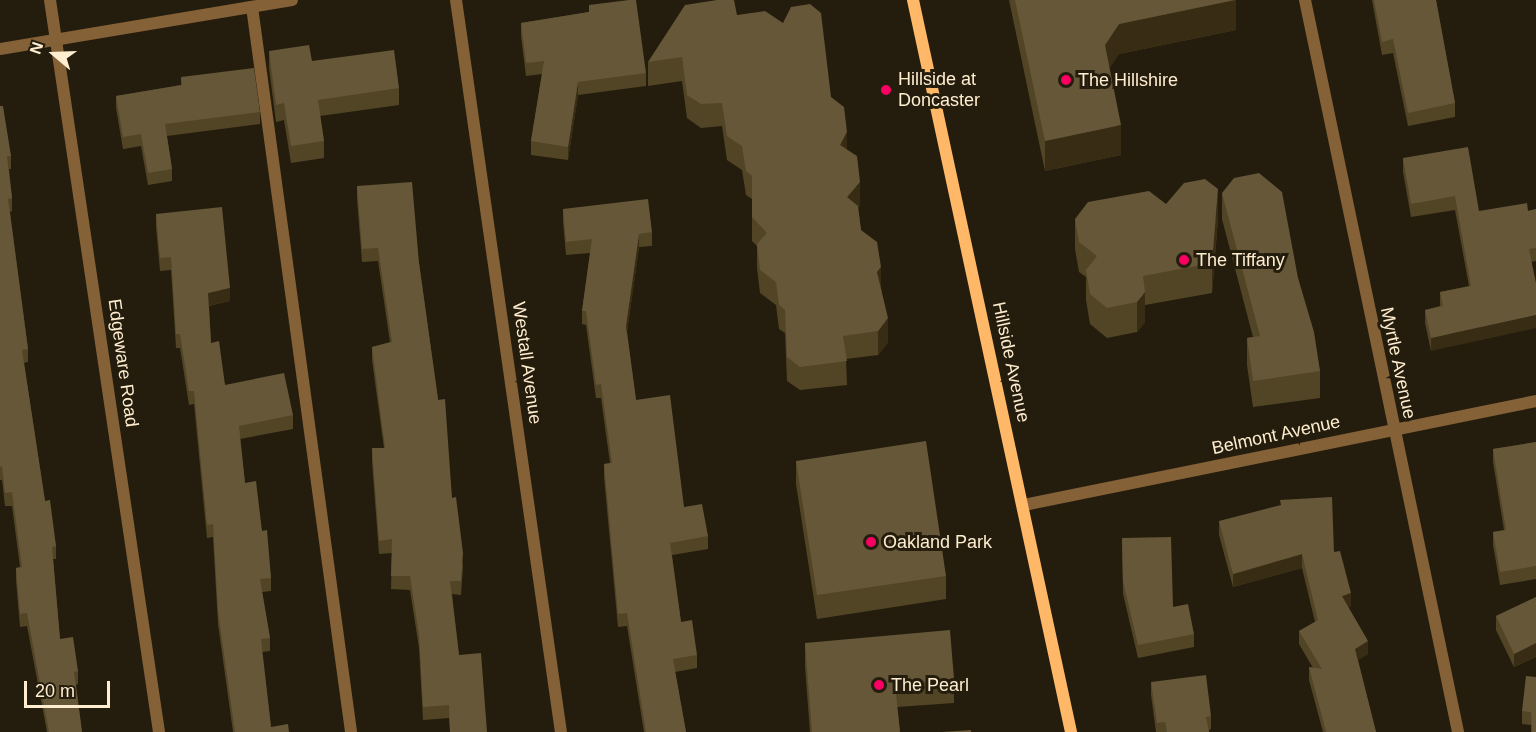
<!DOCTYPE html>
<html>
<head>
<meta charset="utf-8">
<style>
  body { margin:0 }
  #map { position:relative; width:1536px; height:732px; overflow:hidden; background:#241d0d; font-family:Arial,sans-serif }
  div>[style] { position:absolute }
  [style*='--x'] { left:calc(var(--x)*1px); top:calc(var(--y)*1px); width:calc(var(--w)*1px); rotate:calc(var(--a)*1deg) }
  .lane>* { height:12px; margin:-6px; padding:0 6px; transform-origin:6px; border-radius:6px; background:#846137 }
  .street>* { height:12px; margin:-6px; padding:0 6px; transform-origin:6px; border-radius:6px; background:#846137 }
  .secondary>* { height:12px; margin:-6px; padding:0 6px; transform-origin:6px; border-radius:6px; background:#ffb867 }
  .wall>* { inset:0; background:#524526 }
  .shaded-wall>* { inset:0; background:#382d14 }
  .building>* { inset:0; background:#655738 }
  .dots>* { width:16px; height:16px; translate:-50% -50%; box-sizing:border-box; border:3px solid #241d0d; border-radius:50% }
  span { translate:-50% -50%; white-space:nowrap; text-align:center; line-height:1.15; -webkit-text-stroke:6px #241d0d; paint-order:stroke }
  .poi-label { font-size:18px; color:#ffedd0 }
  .left { translate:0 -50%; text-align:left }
  .street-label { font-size:18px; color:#ffedd0 }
  .north { position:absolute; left:24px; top:24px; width:60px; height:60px; -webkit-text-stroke:4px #241d0d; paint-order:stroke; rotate:289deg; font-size:16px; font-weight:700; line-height:24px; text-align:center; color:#ffedd0 }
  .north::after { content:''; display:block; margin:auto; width:21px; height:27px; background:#ffedd0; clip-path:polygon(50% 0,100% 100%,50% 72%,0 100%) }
  .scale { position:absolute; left:24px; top:681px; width:86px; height:27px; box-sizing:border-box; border:3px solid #ffedd0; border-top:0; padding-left:8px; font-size:18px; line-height:21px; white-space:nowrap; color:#ffedd0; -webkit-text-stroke:4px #241d0d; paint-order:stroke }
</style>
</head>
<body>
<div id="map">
  <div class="lane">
    <div style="--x:252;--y:7;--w:732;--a:82.22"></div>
  </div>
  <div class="street">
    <div style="--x:50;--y:0;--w:740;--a:81.53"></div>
    <div style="--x:456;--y:0;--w:739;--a:81.84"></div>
    <div style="--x:1305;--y:0;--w:748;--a:78.19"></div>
    <div style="--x:0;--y:49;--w:296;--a:-9.5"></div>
    <div style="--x:1024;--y:505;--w:522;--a:-11.48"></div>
  </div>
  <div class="secondary">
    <div style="--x:913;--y:0;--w:749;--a:77.82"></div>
  </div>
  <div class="wall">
    <div style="clip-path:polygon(1009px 0,1236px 0,1236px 30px,1119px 54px,1109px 68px,1121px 155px,1045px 171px)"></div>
    <div style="clip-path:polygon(1372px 0,1436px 0,1455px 103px,1455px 117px,1408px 126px,1393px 53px,1382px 55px)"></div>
    <div style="clip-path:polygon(589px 5px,646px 73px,646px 86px,578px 95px,568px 160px,531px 155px,531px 141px,542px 74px,526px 76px,521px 36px,521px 23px,589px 12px)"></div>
    <div style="clip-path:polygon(737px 15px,831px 97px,847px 150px,860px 205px,858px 208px,861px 230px,881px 288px,888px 342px,878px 355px,846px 359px,847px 385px,800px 390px,787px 381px,785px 333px,779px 329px,776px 305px,760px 293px,757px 268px,757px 246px,752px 241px,752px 199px,746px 195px,742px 170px,727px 160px,722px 126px,701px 128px,687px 118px,682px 81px,648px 86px,648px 62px)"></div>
    <div style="clip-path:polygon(269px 51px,312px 61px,399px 88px,399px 105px,320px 116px,324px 141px,324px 158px,291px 163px,284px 120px,276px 122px,269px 68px)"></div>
    <div style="clip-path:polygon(181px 77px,260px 112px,260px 124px,167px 136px,172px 169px,172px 181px,148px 185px,141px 146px,123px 149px,116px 108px,116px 96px,181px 85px)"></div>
    <div style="clip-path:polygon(0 106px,11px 156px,11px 169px,9px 169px,12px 198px,12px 211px,10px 212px,28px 349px,28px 362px,24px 363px,45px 501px,56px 546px,56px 559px,53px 559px,60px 639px,78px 671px,78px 684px,76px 685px,82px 732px,47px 732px,27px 626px,20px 627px,16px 581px,16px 568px,20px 567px,12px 506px,5px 506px,2px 480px,0 480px)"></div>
    <div style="clip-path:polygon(1403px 158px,1479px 211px,1528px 211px,1536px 209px,1536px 261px,1531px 262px,1431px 351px,1425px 323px,1425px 310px,1440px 306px,1440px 292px,1469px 286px,1455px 210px,1411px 217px,1403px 172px)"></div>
    <div style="clip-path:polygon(357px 186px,419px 263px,452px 498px,463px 566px,461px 595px,452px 594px,459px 655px,487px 732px,450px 732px,449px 718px,423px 720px,419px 648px,410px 590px,391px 589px,392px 553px,379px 554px,372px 462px,372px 448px,384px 448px,372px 360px,372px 347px,390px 342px,378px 261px,362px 262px,357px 199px)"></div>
    <div style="clip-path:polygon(1222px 193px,1298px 278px,1320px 371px,1320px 398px,1253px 407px,1247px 365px,1247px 338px,1253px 337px,1222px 219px)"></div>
    <div style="clip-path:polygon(1166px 204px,1218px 219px,1212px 293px,1145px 305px,1145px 322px,1137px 332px,1107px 338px,1090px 324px,1086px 300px,1086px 277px,1079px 272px,1075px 249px,1075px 219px)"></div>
    <div style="clip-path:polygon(563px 209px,652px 232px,652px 246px,639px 247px,627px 332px,636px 400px,684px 507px,708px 536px,708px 549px,672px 555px,681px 622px,697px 655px,697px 668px,675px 672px,686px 732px,644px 732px,627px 626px,618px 627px,604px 477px,604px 464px,610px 463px,601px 398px,596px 398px,586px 325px,582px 324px,582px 311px,590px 253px,566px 255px,563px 222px)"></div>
    <div style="clip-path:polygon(156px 214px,230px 301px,209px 306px,211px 343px,225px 385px,293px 415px,293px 429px,240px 439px,245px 483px,262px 531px,271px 578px,271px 591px,262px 592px,270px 638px,270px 651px,262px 652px,271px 727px,289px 732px,233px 732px,218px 624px,213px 537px,207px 538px,194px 404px,189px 405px,180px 348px,176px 348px,171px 270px,160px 271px,156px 227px)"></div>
    <div style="clip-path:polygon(1536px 442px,1536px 579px,1500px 585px,1493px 545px,1493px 532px,1504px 530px,1493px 462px,1493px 449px)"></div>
    <div style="clip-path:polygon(796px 461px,946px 576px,946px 599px,817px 619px,796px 484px)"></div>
    <div style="clip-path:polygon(1219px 521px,1334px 552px,1351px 607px,1348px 607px,1368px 654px,1358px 660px,1376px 732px,1323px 732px,1309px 680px,1309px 667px,1313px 668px,1299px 644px,1299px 631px,1315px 622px,1302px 568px,1233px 587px,1219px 535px)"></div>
    <div style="clip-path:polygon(1122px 538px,1194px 634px,1194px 647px,1138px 658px,1123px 594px)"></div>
    <div style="clip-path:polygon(1536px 597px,1536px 657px,1514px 667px,1496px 630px,1496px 616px)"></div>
    <div style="clip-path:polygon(805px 643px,954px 679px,954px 703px,897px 707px,900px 732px,810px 732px,805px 667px)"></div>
    <div style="clip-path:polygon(1536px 677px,1536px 732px,1531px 732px,1531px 725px,1522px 724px,1522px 711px)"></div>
    <div style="clip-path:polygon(1151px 682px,1211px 716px,1211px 729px,1209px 730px,1209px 732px,1156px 732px,1151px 695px)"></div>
  </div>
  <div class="shaded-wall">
    <div style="clip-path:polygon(1236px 0,1236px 30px,1119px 54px,1105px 75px,1105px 45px,1119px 24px)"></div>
    <div style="clip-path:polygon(578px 82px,578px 95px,568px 160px,568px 147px)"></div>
    <div style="clip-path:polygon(1121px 125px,1121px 155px,1045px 171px,1045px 141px)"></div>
    <div style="clip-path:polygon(847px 132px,847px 155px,840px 145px)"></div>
    <div style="clip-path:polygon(860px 182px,860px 205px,847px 221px,847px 197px)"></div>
    <div style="clip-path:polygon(1218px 189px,1218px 219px,1212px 293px,1212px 263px)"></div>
    <div style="clip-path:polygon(639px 234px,639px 247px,626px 339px,626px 326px)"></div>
    <div style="clip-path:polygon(881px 267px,881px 291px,877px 272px)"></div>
    <div style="clip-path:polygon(230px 288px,230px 301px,208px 306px,208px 293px)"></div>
    <div style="clip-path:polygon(1145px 292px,1145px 322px,1137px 332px,1137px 302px)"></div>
    <div style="clip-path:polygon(1536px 315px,1536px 328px,1431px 351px,1431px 338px)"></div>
    <div style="clip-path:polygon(888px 318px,888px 342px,878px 355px,878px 331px)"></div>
    <div style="clip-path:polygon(1302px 554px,1302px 568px,1233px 587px,1233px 574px)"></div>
    <div style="clip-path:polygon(1351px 593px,1351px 607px,1342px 609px,1342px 596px)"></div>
    <div style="clip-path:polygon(1368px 641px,1368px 654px,1355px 662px,1355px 649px)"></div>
    <div style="clip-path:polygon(1536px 643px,1536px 657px,1514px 667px,1514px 654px)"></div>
  </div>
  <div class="building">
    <div style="clip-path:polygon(629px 0,636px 0,646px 73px,578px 82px,568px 147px,531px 141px,544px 61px,526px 63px,521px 23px,589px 12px,589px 5px)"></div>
    <div style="clip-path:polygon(717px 0,734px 0,737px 15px,765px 11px,783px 23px,791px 7px,810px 4px,821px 13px,831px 97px,844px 107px,847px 132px,840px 145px,857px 156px,860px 182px,847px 197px,858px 206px,861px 230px,877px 242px,881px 267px,877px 272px,888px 318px,878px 331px,843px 336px,847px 361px,800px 367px,787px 357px,785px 310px,779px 305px,776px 282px,760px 270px,757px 244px,767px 233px,752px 217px,752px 176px,746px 171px,742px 146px,727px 136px,722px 103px,701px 104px,687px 95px,682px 57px,648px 62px,685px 5px)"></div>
    <div style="clip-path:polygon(1015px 0,1234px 0,1119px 24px,1105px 45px,1121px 125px,1045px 141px)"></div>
    <div style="clip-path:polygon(1374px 0,1436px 0,1455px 103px,1408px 113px,1393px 39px,1382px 42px)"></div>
    <div style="clip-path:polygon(309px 45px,312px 61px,394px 50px,399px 88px,318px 100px,324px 141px,291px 146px,284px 103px,276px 105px,269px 51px)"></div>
    <div style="clip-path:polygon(254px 68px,260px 112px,165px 124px,172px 169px,148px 173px,141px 134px,123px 137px,116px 96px,182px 85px,181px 77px)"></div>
    <div style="clip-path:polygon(0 106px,3px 106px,11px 156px,7px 156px,12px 198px,8px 199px,28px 349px,22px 350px,45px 501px,50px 500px,56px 546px,52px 547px,60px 639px,73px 637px,78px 671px,74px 672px,82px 732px,49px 732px,27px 613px,20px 614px,16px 568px,22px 567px,12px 492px,5px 493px,2px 466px,0 467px)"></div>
    <div style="clip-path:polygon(1468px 147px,1479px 211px,1527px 203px,1528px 211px,1536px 209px,1536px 248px,1529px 249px,1536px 283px,1536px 315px,1431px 338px,1425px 310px,1443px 306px,1440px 292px,1471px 286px,1455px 196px,1411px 204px,1403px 158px)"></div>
    <div style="clip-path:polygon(1259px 173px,1282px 192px,1298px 278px,1314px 332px,1320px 371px,1253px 381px,1247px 338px,1260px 336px,1222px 193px,1234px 178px)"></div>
    <div style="clip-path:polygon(1205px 179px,1218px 189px,1212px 263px,1143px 276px,1145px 292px,1137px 302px,1107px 308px,1090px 294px,1086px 270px,1097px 256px,1079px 242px,1075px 219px,1088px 202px,1149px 191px,1166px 204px,1184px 183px)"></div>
    <div style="clip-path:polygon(412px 182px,419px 263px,438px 400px,445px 399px,452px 498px,456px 497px,463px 553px,461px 581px,450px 581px,459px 655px,481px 653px,487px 732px,450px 732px,449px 705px,423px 707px,419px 635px,410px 576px,391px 576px,392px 539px,379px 541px,372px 448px,385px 448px,372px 347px,392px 342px,378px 248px,362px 249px,357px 186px)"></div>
    <div style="clip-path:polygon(648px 199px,652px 232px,639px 234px,626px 326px,636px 400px,670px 395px,684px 507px,702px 504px,708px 536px,670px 543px,681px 622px,692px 620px,697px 655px,673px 659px,686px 732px,646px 732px,627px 613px,618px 614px,604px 464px,612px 463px,601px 384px,596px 385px,586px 311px,582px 311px,592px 239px,566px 242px,563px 209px)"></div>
    <div style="clip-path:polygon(222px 207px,230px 288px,208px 293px,211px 343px,219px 341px,225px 385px,284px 373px,293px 415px,239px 426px,245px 483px,256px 481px,262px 531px,267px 530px,271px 578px,260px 579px,270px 638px,261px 639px,271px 727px,288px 724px,289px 732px,235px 732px,218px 611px,213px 524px,207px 525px,194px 391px,189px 391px,180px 334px,176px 334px,171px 257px,160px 258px,156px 214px)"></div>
    <div style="clip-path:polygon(926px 441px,946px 576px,817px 595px,796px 461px)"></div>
    <div style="clip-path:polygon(1536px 442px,1536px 566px,1500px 572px,1493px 532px,1506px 530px,1493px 449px)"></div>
    <div style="clip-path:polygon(1332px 497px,1334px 552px,1340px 551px,1351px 593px,1342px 596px,1368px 641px,1355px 649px,1376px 732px,1326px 732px,1309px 667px,1322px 669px,1299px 631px,1318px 620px,1302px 554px,1233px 574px,1219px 521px,1281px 505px,1280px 500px)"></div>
    <div style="clip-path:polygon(1171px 537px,1173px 607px,1188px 604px,1194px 634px,1138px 645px,1123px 581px,1122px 538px)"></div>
    <div style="clip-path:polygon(1536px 597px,1536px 643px,1514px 654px,1496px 616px)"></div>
    <div style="clip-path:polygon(950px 630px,954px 679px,895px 684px,900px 732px,812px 732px,805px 643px)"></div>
    <div style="clip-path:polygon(1206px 675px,1211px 716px,1206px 717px,1209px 732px,1167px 732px,1165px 722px,1157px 723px,1151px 682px)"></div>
    <div style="clip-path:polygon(1526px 676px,1536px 677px,1536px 732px,1532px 732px,1531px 712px,1522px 711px)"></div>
    <div style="clip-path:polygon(971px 730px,971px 732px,942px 732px)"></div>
  </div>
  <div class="dots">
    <div style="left:1066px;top:80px;background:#fb0063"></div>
    <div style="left:886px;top:90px;background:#fb0063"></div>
    <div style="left:1184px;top:260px;background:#fb0063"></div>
    <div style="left:871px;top:542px;background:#fb0063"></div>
    <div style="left:879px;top:685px;background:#fb0063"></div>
  </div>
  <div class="poi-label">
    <span class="left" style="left:898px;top:90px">Hillside at<br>Doncaster</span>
    <span class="left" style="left:1078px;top:80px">The Hillshire</span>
    <span class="left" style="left:1196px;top:260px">The Tiffany</span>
    <span class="left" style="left:883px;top:542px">Oakland Park</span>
    <span class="left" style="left:891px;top:685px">The Pearl</span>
  </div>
  <div class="street-label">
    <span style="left:1011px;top:362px;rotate:78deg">Hillside Avenue</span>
    <span style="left:123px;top:363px;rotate:82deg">Edgeware Road</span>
    <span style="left:527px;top:363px;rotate:82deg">Westall Avenue</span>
    <span style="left:1398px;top:363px;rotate:78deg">Myrtle Avenue</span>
    <span style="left:1276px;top:435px;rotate:-12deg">Belmont Avenue</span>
  </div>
  <div class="north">N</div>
  <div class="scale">20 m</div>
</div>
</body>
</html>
